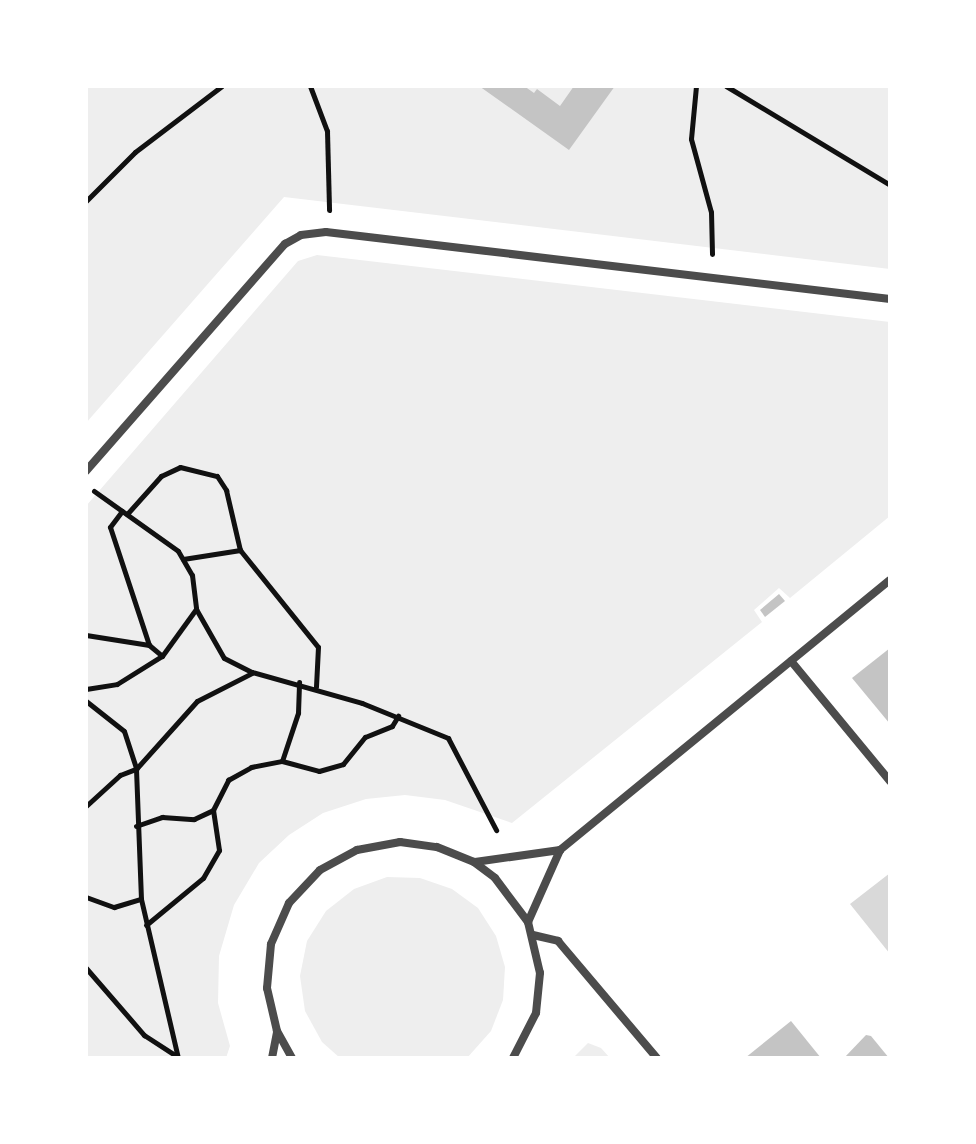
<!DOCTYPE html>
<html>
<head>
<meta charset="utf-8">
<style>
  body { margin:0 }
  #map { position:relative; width:976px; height:1144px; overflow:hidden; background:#fff; font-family:Literata,serif }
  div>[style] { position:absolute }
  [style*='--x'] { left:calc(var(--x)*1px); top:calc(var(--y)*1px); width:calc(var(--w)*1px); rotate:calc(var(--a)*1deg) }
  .green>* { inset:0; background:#eee }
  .water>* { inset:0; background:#d9d9d9 }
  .building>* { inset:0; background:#c4c4c4 }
  .path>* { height:5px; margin:-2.5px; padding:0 2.5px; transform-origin:2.5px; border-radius:2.5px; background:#111 }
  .minor>* { height:8px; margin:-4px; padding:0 4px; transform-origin:4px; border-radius:4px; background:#4c4c4c }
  span { translate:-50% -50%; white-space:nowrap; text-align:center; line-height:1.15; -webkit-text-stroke:8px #fff; paint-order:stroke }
  .frame { position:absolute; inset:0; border:88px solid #fff; pointer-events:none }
</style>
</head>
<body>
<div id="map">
  <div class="green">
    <div style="clip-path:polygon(86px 86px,890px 86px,890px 269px,284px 197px,86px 423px)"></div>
    <div style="clip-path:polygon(317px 255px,890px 322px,890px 516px,790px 598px,779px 588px,754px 610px,762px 622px,512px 823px,445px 800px,405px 795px,366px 799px,323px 813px,289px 835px,259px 863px,234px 905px,219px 956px,218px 1003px,230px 1046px,226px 1058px,86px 1058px,86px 506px,298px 261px)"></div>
    <div style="clip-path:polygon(387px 877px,420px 878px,452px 889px,478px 908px,496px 936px,505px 967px,503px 1000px,491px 1031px,467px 1058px,340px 1058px,322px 1042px,305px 1011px,300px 976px,307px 941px,326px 911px,354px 889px)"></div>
    <div style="clip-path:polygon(588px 1043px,601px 1048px,610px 1058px,573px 1058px)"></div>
  </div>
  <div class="water">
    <div style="clip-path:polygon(890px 873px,890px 954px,850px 904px)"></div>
  </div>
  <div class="building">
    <div style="clip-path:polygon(479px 86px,524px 86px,534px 93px,537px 89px,560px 106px,574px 86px,615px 86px,569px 150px)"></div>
    <div style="clip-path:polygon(779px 594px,785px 601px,765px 617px,760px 610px)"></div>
    <div style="clip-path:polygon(890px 648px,890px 724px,852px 678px)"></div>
    <div style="clip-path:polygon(791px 1021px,821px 1058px,745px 1058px)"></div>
    <div style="clip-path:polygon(866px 1035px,871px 1036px,889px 1058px,844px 1058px)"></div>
  </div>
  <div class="path">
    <div style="--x:310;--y:86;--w:48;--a:69.3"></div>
    <div style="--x:327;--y:131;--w:79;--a:88.5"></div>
    <div style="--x:696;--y:86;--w:53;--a:95.4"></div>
    <div style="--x:691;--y:139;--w:76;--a:74.7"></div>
    <div style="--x:711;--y:212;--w:42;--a:88.6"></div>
    <div style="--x:726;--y:86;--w:192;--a:31.1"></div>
    <div style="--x:86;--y:201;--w:69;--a:-45"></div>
    <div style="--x:135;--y:152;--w:109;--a:-37.2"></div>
    <div style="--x:94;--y:491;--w:103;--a:35.5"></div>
    <div style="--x:178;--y:551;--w:28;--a:60"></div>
    <div style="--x:192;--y:575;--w:34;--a:83"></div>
    <div style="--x:196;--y:609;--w:56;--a:60.3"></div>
    <div style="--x:224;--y:658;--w:31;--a:27"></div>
    <div style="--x:252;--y:672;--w:114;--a:15.7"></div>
    <div style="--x:362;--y:703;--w:93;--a:22.1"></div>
    <div style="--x:448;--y:738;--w:104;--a:62.4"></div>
    <div style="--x:122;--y:511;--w:20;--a:127"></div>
    <div style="--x:110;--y:527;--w:124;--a:71.7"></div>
    <div style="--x:127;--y:514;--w:51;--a:-48.2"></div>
    <div style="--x:161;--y:476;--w:21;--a:-25"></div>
    <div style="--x:180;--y:467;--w:38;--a:14"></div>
    <div style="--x:217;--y:476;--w:17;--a:57"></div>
    <div style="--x:226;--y:490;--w:62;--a:76.9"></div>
    <div style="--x:240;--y:550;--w:124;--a:51.2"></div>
    <div style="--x:318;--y:647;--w:40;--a:92.9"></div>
    <div style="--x:183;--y:559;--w:58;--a:-9"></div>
    <div style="--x:86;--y:635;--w:64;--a:9"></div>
    <div style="--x:149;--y:645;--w:17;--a:40"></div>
    <div style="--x:86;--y:689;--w:31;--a:-9"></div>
    <div style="--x:117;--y:684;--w:53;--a:-31.9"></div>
    <div style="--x:162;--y:656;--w:58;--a:-54.1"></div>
    <div style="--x:86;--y:701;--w:48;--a:38.3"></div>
    <div style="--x:124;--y:731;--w:40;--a:72"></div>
    <div style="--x:136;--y:769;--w:130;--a:87.8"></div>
    <div style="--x:141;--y:899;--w:163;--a:76.9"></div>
    <div style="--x:282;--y:761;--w:51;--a:-71.6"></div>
    <div style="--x:298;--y:713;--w:31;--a:-88"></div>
    <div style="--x:86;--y:806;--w:46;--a:-42.4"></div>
    <div style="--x:120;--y:775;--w:17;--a:-21"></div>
    <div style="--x:136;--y:769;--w:91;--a:-48.1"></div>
    <div style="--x:197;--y:701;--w:62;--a:-27"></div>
    <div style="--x:136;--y:826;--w:28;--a:-19"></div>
    <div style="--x:162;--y:817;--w:32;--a:4"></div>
    <div style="--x:194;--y:819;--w:21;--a:-25"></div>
    <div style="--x:86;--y:897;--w:30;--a:20"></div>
    <div style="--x:114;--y:907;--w:28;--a:-17"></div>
    <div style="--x:146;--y:925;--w:74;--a:-39.5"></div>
    <div style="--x:203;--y:878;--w:32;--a:-60"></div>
    <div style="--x:219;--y:850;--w:40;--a:-98.5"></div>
    <div style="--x:213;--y:810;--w:34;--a:-63"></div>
    <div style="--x:228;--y:780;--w:26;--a:-29"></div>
    <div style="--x:251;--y:767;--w:32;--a:-11"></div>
    <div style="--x:282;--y:761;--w:38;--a:15"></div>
    <div style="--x:319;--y:771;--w:25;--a:-16"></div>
    <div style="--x:343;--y:764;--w:35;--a:-51"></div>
    <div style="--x:365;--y:737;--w:29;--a:-22"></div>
    <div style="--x:392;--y:726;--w:12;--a:-59"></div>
    <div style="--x:86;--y:968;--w:89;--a:49.1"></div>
    <div style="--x:144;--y:1035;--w:37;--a:33"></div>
  </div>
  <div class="minor">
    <div style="--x:86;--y:471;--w:302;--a:-48.8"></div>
    <div style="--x:285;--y:244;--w:18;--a:-29"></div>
    <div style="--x:301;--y:235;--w:25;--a:-7"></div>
    <div style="--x:326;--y:232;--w:568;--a:6.77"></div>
    <div style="--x:791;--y:661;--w:156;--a:50.5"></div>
    <div style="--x:475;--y:862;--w:86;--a:-8"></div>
    <div style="--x:528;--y:922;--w:79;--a:-66"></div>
    <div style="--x:560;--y:850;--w:426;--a:-39.3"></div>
    <div style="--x:533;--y:935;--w:26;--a:13"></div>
    <div style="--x:558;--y:941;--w:153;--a:49.8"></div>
    <div style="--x:272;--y:1058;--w:26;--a:-79"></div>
    <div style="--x:292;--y:1058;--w:31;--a:-119"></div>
    <div style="--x:277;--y:1031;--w:44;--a:-103.1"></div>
    <div style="--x:267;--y:988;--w:44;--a:-84.8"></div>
    <div style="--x:271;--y:944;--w:45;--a:-66.3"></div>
    <div style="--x:289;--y:903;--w:45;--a:-46.8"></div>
    <div style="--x:320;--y:870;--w:42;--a:-28.4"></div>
    <div style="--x:357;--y:850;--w:44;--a:-10.5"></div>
    <div style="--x:400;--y:842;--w:37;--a:8"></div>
    <div style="--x:437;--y:847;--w:40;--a:22"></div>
    <div style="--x:474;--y:862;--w:26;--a:37"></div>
    <div style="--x:495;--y:878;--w:55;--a:53.1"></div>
    <div style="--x:528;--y:922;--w:52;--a:76.8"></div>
    <div style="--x:540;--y:973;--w:40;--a:95.7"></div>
    <div style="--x:536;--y:1013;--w:51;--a:117.1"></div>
  </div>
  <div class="frame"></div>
</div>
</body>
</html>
